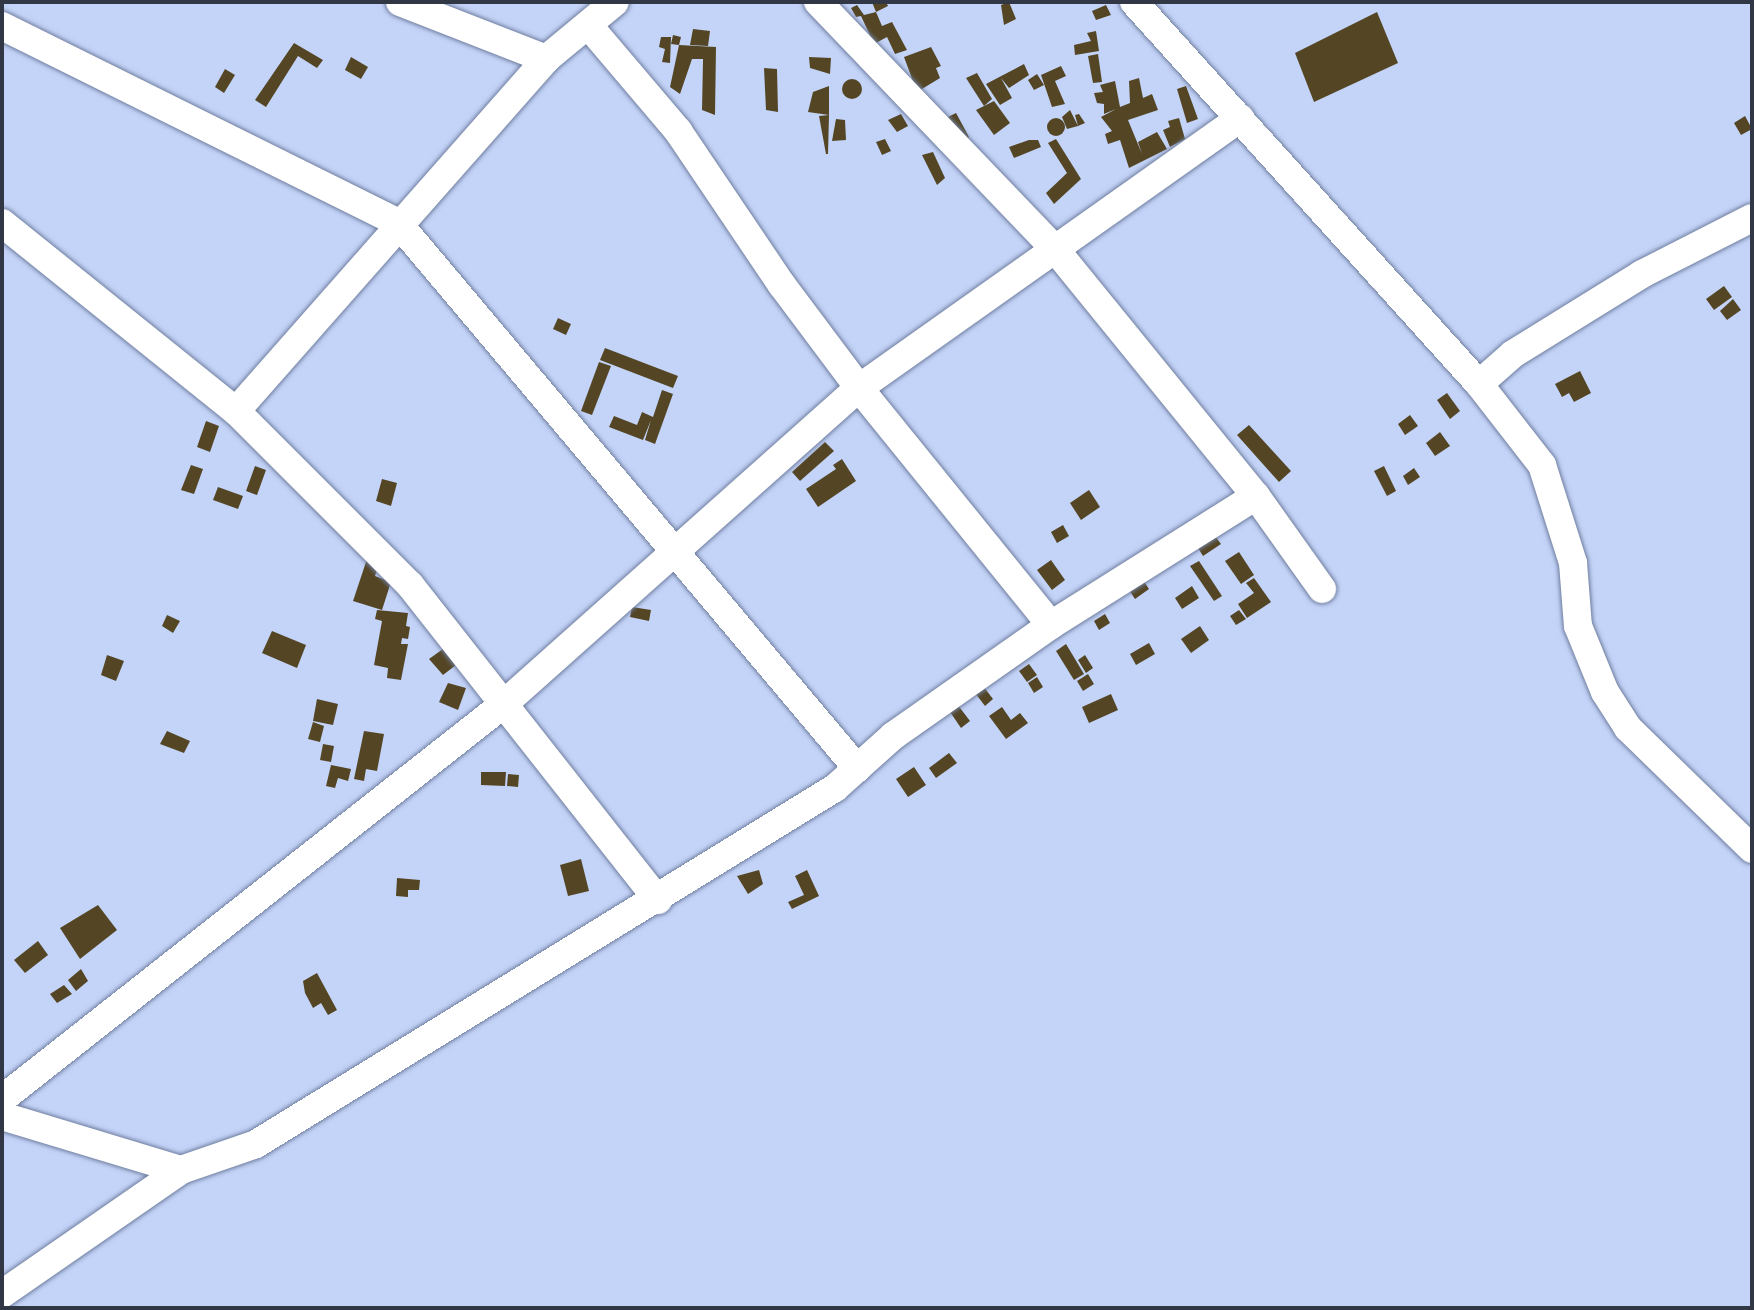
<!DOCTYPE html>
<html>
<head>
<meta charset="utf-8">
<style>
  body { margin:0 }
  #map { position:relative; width:1754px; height:1310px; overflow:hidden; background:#c4d4f8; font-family:"Varela Round",sans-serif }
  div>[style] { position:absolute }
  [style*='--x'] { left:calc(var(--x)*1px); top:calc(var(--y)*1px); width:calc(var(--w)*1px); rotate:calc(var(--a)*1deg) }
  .building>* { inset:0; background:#544624 }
  .round { border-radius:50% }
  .roads { filter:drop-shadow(0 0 2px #6f7e9f) drop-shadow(0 0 2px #6f7e9f) }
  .minor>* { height:28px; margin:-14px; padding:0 14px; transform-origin:14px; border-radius:14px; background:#fff }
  span { translate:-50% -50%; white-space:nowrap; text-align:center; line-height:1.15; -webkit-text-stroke:7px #c4d4f8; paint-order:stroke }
  .frame { position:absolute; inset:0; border:4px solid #313745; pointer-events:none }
</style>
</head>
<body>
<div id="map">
  <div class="building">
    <div style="clip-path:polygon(872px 2px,886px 2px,888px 6px,876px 12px,882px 26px,892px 22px,907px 50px,895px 54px,887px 37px,874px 44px,861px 16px,856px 17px,851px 8px,857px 5px,864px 15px,876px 12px)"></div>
    <div style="clip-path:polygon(1009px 2px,1016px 19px,1004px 25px,1001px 5px)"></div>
    <div style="clip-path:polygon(1106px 5px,1111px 15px,1096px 20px,1092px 11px)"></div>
    <div style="clip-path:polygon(1377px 12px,1398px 63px,1314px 102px,1295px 53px)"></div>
    <div style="clip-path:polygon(693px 29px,710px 31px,708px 46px,690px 45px)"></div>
    <div style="clip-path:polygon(1096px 31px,1099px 51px,1075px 55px,1074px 45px,1091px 41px,1087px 33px)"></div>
    <div style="clip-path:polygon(673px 35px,681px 37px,679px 45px,716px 47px,715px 115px,702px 110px,703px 59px,692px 59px,680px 94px,670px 87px,679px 45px,671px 44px)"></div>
    <div style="clip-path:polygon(661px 37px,671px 37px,670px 63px,662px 62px,665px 49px,659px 47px)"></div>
    <div style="clip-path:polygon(294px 43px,323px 60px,317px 68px,298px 56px,266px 107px,255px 100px)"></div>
    <div style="clip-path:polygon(931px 47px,941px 66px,936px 68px,940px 78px,917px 92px,904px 57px)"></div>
    <div style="clip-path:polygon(1098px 54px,1102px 82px,1093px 83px,1088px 56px)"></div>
    <div style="clip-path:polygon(351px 57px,368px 67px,361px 79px,345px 70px)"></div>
    <div style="clip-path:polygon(809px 57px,831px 58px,830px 74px,810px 68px)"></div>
    <div style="clip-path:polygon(1024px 64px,1029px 75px,1009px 88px,1001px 78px,1012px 98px,1000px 105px,986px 84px)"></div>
    <div style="clip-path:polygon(1061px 66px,1066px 76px,1055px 81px,1065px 104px,1052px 107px,1041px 75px)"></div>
    <div style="clip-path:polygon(764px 68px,777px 69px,778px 112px,766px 110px)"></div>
    <div style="clip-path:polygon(225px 69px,235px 75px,224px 93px,215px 87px)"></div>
    <div style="clip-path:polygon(977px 73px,992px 99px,984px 106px,966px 78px)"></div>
    <div style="clip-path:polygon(1037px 74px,1044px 85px,1034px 90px,1028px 80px)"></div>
    <div style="clip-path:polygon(1139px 78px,1143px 98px,1152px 94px,1158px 110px,1128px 120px,1142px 154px,1138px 142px,1157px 132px,1167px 149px,1129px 168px,1120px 140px,1108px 144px,1105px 134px,1112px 131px,1101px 117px,1116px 109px,1104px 114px,1104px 104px,1097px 103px,1094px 93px,1103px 92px,1100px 85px,1115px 81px,1120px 107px,1130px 103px,1129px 81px)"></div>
    <div class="round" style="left:842px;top:79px;width:20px;height:20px"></div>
    <div style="clip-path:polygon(829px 86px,829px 115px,808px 112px,813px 92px)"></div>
    <div style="clip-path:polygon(1186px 86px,1198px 119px,1187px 123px,1177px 89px)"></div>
    <div style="clip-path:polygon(994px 101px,1010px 123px,994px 135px,976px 110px)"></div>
    <div style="clip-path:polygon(1070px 110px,1078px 126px,1075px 115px,1079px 114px,1085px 123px,1078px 126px,1067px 129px,1062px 117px)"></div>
    <div style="clip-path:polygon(956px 113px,969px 137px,963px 143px,946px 118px)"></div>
    <div style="clip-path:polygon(901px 114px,908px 126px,897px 132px,888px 120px)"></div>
    <div style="clip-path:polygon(829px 115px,828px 154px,826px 154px,819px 116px)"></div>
    <div style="clip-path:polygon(1745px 116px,1752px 129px,1741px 135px,1734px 123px)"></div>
    <div style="clip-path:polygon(1179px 118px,1185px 139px,1170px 147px,1163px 130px,1170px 127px,1168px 121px)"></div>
    <div class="round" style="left:1047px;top:118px;width:18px;height:18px"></div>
    <div style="clip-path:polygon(836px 119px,845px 120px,846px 140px,832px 141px)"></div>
    <div style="clip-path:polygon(885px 139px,891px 151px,882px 155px,876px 142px)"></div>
    <div style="clip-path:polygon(1056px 139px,1081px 179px,1054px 204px,1046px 193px,1067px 173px,1048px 143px)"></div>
    <div style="clip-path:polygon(1029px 140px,1038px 140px,1041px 147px,1014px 158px,1009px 147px)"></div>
    <div style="clip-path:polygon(933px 152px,945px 178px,937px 185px,922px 155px)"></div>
    <div style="clip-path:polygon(1724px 286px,1732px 297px,1714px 310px,1706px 299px)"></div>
    <div style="clip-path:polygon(1733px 299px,1741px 310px,1727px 320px,1720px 311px)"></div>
    <div style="clip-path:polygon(558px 318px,571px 324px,566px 335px,553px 329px)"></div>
    <div style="clip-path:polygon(605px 348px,678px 376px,673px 388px,600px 360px)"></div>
    <div style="clip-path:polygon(599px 362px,611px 366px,592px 415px,581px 411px)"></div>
    <div style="clip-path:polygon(1580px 371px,1591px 393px,1574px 402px,1569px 393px,1562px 397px,1555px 384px)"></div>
    <div style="clip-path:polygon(662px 390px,673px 394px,655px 444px,645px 440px,651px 420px,643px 440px,609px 427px,614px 416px,637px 425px,642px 412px,653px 417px)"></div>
    <div style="clip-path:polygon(1447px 393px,1460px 411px,1450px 419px,1437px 400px)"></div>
    <div style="clip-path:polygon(1410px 415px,1418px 426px,1405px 435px,1398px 424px)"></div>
    <div style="clip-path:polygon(206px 421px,219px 426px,210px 452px,197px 447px)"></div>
    <div style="clip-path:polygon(1249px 425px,1291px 471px,1279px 482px,1237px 435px)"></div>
    <div style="clip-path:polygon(1440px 432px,1450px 446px,1435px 456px,1426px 443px)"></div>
    <div style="clip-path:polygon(825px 442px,834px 451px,800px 481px,792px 472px)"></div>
    <div style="clip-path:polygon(842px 459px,856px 481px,818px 507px,806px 489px,836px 469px,833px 465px)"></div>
    <div style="clip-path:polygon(191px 465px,203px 469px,194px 494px,181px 490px)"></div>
    <div style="clip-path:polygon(255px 466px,266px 470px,257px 495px,246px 491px)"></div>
    <div style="clip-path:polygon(1384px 466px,1396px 491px,1387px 496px,1374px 471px)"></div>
    <div style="clip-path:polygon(1414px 468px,1420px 477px,1408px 485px,1403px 476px)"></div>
    <div style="clip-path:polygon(382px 479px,397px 483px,391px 506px,376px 501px)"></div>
    <div style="clip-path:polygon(218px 487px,243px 496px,238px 509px,213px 500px)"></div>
    <div style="clip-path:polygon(1089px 490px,1100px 507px,1081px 520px,1070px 503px)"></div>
    <div style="clip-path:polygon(1063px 525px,1069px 536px,1057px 543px,1051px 532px)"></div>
    <div style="clip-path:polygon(1215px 536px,1221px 544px,1203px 556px,1198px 548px)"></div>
    <div style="clip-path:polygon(1239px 552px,1254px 575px,1241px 584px,1225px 561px)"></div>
    <div style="clip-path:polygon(367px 559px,379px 564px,375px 576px,391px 582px,382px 610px,353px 601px)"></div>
    <div style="clip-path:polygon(1051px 560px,1065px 580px,1052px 590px,1037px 570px)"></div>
    <div style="clip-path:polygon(1199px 561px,1222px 596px,1214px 601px,1190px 566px)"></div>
    <div style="clip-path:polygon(1254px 578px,1271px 602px,1247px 618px,1238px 604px,1254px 593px,1246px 583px)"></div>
    <div style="clip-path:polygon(1143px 580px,1149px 589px,1135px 599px,1129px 590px)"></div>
    <div style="clip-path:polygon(1192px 586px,1199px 598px,1182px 609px,1175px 598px)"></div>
    <div style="clip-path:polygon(632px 607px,651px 610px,649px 621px,630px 617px)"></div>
    <div style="clip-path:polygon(377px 610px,408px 613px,406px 626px,410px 627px,408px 639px,402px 638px,401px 644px,408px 644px,401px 680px,387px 678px,388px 668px,374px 665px,382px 621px,375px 619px)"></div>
    <div style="clip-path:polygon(1239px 610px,1246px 619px,1236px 625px,1230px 616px)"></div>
    <div style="clip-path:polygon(1105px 614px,1110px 623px,1099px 630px,1094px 621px)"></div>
    <div style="clip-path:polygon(167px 615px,180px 621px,173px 633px,162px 626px)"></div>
    <div style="clip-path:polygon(1200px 626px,1209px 640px,1191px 653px,1181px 639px)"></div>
    <div style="clip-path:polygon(272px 631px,306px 645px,297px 668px,262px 653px)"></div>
    <div style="clip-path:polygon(1149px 643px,1155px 654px,1136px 665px,1130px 654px)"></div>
    <div style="clip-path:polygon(1066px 644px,1084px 674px,1074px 680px,1056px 651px)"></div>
    <div style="clip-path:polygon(443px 649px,456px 665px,443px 675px,429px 659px)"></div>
    <div style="clip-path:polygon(107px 655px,124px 661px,116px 681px,101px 675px)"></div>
    <div style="clip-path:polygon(1085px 655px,1093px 668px,1086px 673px,1078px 660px)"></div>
    <div style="clip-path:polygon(1029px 664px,1037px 675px,1027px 682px,1019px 671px)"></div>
    <div style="clip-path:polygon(1088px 674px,1094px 684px,1083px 691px,1077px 681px)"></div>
    <div style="clip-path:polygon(1037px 677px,1043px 687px,1034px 693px,1028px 683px)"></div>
    <div style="clip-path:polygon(980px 682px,993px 699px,985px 706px,972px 689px)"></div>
    <div style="clip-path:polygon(448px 683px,466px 688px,458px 710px,439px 702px)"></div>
    <div style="clip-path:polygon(1111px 694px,1118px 710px,1089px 723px,1082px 707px)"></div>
    <div style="clip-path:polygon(317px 699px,338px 704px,333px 725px,313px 721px)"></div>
    <div style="clip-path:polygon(954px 700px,970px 721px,961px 728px,946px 706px)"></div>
    <div style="clip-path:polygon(1002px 707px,1011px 720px,1020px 713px,1028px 723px,1006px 739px,989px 716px)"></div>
    <div style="clip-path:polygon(313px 722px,324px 726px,320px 742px,308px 739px)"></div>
    <div style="clip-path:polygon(167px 731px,190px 741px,184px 753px,160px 744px)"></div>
    <div style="clip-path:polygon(364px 731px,384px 734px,377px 771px,366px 769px,364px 781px,354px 779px)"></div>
    <div style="clip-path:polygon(323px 744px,334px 746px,331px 762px,320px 760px)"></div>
    <div style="clip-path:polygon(949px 753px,957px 763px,936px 778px,929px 768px)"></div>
    <div style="clip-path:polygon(331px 765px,351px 769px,348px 781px,338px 778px,335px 788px,326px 786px)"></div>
    <div style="clip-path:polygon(914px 767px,926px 785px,908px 797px,896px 779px)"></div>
    <div style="clip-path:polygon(481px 772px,506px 772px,505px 786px,481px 785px)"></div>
    <div style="clip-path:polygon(508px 774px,519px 775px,518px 787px,507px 786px)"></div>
    <div style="clip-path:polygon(581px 859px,589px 891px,568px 896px,560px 865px)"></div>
    <div style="clip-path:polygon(759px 870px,763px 884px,748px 894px,737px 876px)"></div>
    <div style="clip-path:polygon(807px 870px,819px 896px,792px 909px,788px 902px,804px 895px,795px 876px)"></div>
    <div style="clip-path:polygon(397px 878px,420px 880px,419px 890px,408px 890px,408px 897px,396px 896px)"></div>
    <div style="clip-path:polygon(98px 905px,117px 930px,80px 959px,60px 928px)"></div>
    <div style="clip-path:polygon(38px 941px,48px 955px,25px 973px,14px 960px)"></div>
    <div style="clip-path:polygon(81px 969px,88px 981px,76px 991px,68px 980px)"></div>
    <div style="clip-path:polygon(317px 973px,337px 1010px,328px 1015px,321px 1003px,313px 1008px,305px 993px,303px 981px)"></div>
    <div style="clip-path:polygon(64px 985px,72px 994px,57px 1003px,50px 994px)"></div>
  </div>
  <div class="roads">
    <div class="minor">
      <div style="--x:400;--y:2;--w:157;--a:21.3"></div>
      <div style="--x:818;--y:2;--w:342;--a:46.2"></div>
      <div style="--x:1055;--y:249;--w:318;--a:50.9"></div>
      <div style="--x:1256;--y:496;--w:114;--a:54.6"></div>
      <div style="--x:1134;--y:2;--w:515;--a:47.91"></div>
      <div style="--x:1479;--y:384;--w:103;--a:52.1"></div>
      <div style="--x:1542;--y:465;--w:103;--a:72.4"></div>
      <div style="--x:1573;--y:563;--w:63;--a:85.5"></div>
      <div style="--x:1578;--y:626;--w:71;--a:67.8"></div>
      <div style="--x:1605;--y:692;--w:43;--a:57.4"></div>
      <div style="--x:1628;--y:728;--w:173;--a:44.3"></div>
      <div style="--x:2;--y:26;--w:442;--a:26.4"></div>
      <div style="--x:398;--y:223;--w:713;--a:49.9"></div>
      <div style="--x:589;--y:26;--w:138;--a:49.7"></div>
      <div style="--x:678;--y:131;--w:186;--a:56"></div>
      <div style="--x:782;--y:285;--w:129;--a:53.2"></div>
      <div style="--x:859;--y:388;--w:305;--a:51"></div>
      <div style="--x:2;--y:223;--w:300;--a:38.8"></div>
      <div style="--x:236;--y:411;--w:469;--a:-48.6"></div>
      <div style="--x:546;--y:59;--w:89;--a:-39.6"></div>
      <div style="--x:1479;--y:384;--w:45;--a:-41.4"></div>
      <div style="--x:1513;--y:354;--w:152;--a:-31.8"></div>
      <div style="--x:1642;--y:274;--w:123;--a:-27"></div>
      <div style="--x:236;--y:411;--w:246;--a:45"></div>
      <div style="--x:410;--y:585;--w:401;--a:51.8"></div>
      <div style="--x:2;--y:1099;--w:640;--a:-38.21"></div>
      <div style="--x:505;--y:703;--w:474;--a:-41.7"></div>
      <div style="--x:859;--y:388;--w:467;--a:-35.3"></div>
      <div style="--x:2;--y:1116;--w:187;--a:16.8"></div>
      <div style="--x:181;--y:1170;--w:79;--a:-19.1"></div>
      <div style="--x:256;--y:1144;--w:680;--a:-31.59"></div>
      <div style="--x:835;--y:788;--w:78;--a:-41.9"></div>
      <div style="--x:893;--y:736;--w:193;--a:-35.1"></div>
      <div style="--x:1051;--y:625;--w:242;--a:-32.2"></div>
      <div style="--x:2;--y:1294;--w:218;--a:-34.7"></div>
    </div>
  </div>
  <div class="frame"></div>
</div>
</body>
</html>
